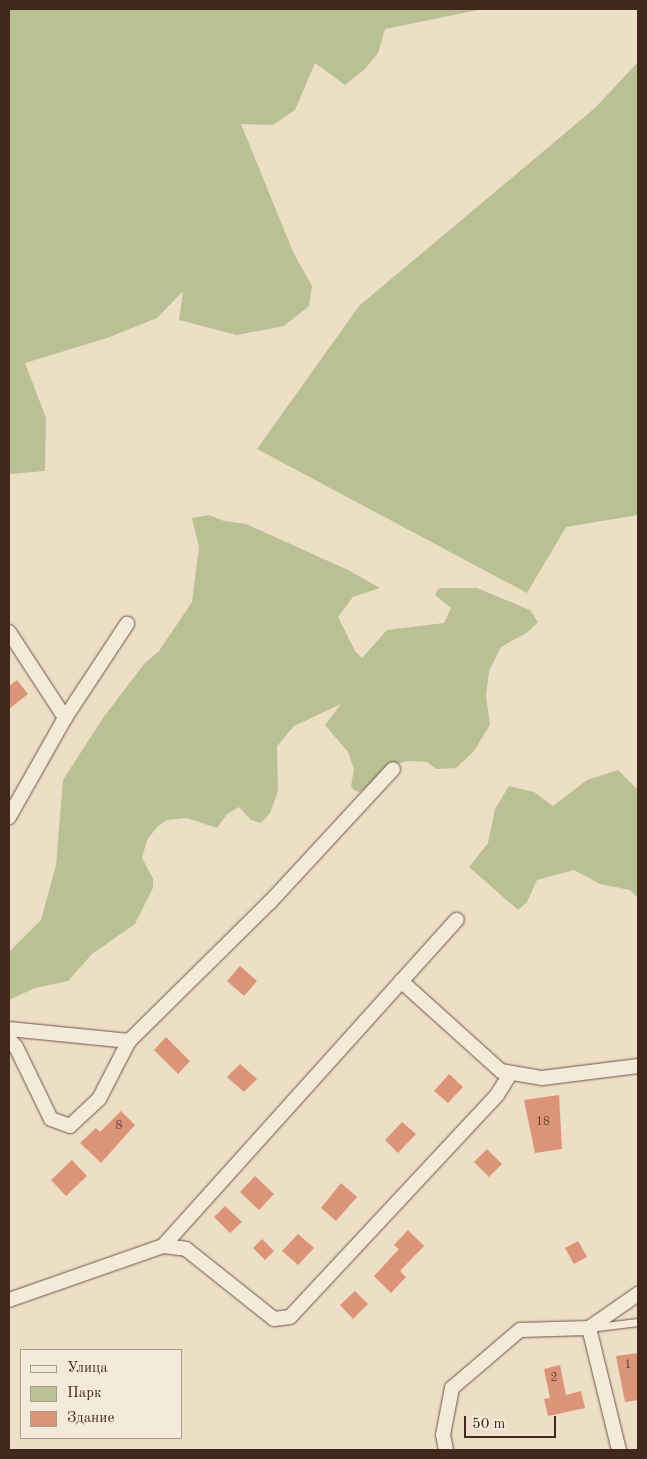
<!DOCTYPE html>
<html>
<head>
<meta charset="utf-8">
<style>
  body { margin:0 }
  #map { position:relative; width:647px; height:1459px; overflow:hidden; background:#eddec6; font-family:"Old Standard TT",serif }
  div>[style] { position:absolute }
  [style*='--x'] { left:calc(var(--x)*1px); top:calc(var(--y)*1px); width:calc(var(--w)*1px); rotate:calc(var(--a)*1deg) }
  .green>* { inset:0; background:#b9c194 }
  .building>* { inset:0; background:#db9478 }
  .roads { filter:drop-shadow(0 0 1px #6d5546) drop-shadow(0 0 1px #6d5546) }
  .lane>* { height:7px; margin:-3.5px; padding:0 3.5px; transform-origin:3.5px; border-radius:3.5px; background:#f3eada }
  .street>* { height:14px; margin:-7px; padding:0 7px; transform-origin:7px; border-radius:7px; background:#f3eada }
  span { translate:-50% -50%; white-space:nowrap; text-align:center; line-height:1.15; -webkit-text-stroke:5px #f3eada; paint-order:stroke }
  .number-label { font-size:12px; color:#684232 }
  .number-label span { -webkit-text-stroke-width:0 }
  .frame { position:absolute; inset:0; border:10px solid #42271b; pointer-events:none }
  .legend { position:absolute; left:20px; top:1349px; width:162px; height:90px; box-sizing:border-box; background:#f3eada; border:1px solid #ac9c8e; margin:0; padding:6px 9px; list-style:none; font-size:15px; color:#42271b }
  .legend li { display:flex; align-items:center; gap:10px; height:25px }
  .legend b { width:25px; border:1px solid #ac9c8e }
  .scale { position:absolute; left:464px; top:1416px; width:92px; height:22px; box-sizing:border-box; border:2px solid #42271b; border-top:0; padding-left:6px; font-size:15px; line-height:18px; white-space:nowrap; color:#42271b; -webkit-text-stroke:4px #f3eada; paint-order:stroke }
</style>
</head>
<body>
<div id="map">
  <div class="green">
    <div style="clip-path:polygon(9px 9px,483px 9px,385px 29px,378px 53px,365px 69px,345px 85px,315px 63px,295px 110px,273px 125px,241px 124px,294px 254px,312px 286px,309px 306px,284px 326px,237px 335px,179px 320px,183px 291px,157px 318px,107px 338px,25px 363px,46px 418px,45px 471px,9px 474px)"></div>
    <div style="clip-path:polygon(638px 62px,638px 515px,566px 527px,527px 593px,257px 449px,359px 306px,595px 108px)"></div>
    <div style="clip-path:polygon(209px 515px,224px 521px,246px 524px,348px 570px,380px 588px,353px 597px,338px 617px,355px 651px,362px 658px,387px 630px,444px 623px,451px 608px,435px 595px,439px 588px,477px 588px,530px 610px,538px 622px,528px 632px,501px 647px,489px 671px,486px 696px,490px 725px,474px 751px,456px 768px,436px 769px,427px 762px,409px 761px,394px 764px,360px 792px,355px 791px,351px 786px,354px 769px,348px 752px,325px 725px,341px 704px,294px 726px,277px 746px,278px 791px,270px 813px,261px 823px,251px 820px,239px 807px,227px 814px,217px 828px,187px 818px,167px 820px,157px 827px,147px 840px,142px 858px,153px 879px,153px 888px,135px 924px,92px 954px,68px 981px,35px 988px,9px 1000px,9px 952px,41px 920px,56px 865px,63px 780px,103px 718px,144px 664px,159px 651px,192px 602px,199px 547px,192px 518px)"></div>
    <div style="clip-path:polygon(618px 770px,638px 790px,638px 898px,630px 890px,600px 884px,574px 870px,537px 880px,527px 902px,518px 910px,469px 867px,488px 843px,495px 809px,509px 786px,534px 792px,553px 806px,587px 780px)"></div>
  </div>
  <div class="building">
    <div style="clip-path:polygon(17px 680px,28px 694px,9px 709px,9px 686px)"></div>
    <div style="clip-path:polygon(240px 966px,257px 981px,244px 996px,227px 981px)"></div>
    <div style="clip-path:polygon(166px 1037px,190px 1061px,178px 1074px,154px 1050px)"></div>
    <div style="clip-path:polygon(240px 1064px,257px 1079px,244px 1092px,227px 1077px)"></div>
    <div style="clip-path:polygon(449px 1074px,463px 1087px,448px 1103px,434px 1091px)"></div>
    <div style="clip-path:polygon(559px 1095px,562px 1149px,535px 1153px,524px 1100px)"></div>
    <div style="clip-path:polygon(121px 1111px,135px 1125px,101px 1163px,80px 1143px,96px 1128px,100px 1132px)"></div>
    <div style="clip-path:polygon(402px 1122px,416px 1134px,398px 1153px,385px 1140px)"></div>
    <div style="clip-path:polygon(487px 1149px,502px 1164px,489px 1177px,474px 1162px)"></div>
    <div style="clip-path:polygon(72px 1160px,87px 1176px,66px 1196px,51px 1180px)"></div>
    <div style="clip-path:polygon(255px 1176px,274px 1194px,259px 1210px,240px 1192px)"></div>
    <div style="clip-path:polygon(341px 1183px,357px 1197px,336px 1221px,321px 1208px)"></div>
    <div style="clip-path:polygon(225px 1206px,242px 1222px,230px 1233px,214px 1217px)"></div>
    <div style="clip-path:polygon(408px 1230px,424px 1246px,400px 1271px,406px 1277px,391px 1293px,374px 1276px,399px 1249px,394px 1245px)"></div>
    <div style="clip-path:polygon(298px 1234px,314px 1248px,298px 1265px,282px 1251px)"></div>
    <div style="clip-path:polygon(262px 1239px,274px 1251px,265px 1260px,253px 1248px)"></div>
    <div style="clip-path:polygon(578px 1241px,587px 1257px,574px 1264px,565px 1248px)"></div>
    <div style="clip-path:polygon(355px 1291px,368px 1304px,353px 1319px,340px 1305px)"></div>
    <div style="clip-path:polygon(638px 1353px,638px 1400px,625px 1402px,616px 1356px)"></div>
    <div style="clip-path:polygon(560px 1365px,566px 1395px,581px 1391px,585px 1408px,548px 1416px,544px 1399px,550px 1398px,544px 1369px)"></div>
  </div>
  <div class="roads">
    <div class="lane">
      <div style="--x:597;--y:1327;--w:41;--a:-7"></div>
    </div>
    <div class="street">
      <div style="--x:9;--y:632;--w:103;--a:56.9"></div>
      <div style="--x:65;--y:718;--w:114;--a:119.5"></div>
      <div style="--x:65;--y:718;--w:113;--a:-56.6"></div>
      <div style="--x:401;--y:981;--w:135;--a:42"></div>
      <div style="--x:501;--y:1071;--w:42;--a:9.7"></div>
      <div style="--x:542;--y:1078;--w:97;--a:-7.1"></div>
      <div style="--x:9;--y:1029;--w:121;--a:5.7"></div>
      <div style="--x:9;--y:1039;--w:11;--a:49"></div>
      <div style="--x:16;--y:1047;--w:80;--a:64.1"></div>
      <div style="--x:51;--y:1119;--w:20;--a:20"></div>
      <div style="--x:70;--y:1126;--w:40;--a:-43"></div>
      <div style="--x:99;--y:1099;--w:65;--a:-62.7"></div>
      <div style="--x:129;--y:1041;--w:198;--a:-44.6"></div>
      <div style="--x:270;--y:902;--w:181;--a:-47.2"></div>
      <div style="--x:163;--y:1246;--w:439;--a:-48"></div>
      <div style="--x:9;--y:1300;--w:163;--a:-19.3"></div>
      <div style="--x:163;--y:1246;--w:23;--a:7"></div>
      <div style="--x:186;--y:1249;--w:112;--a:38.5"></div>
      <div style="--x:274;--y:1319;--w:16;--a:-7"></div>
      <div style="--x:290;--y:1317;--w:304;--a:-47"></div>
      <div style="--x:497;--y:1095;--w:26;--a:-58"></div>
      <div style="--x:589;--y:1328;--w:126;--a:76.2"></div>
      <div style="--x:589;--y:1328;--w:60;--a:-34.8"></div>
      <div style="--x:446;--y:1450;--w:15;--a:-101"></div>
      <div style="--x:443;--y:1435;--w:48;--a:-79.2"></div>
      <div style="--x:452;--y:1388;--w:89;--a:-40.5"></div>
      <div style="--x:520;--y:1330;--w:69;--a:-1.7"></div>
    </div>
  </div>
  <div class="number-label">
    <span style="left:543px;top:1123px">18</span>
    <span style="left:119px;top:1127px">8</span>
    <span style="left:628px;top:1366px">1</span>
    <span style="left:554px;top:1379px">2</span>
  </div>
  <div class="frame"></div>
  <ul class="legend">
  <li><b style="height:6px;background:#f3eada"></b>Улица</li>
  <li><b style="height:14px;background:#b9c194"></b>Парк</li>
  <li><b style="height:14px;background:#db9478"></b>Здание</li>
  </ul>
  <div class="scale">50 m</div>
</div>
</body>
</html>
